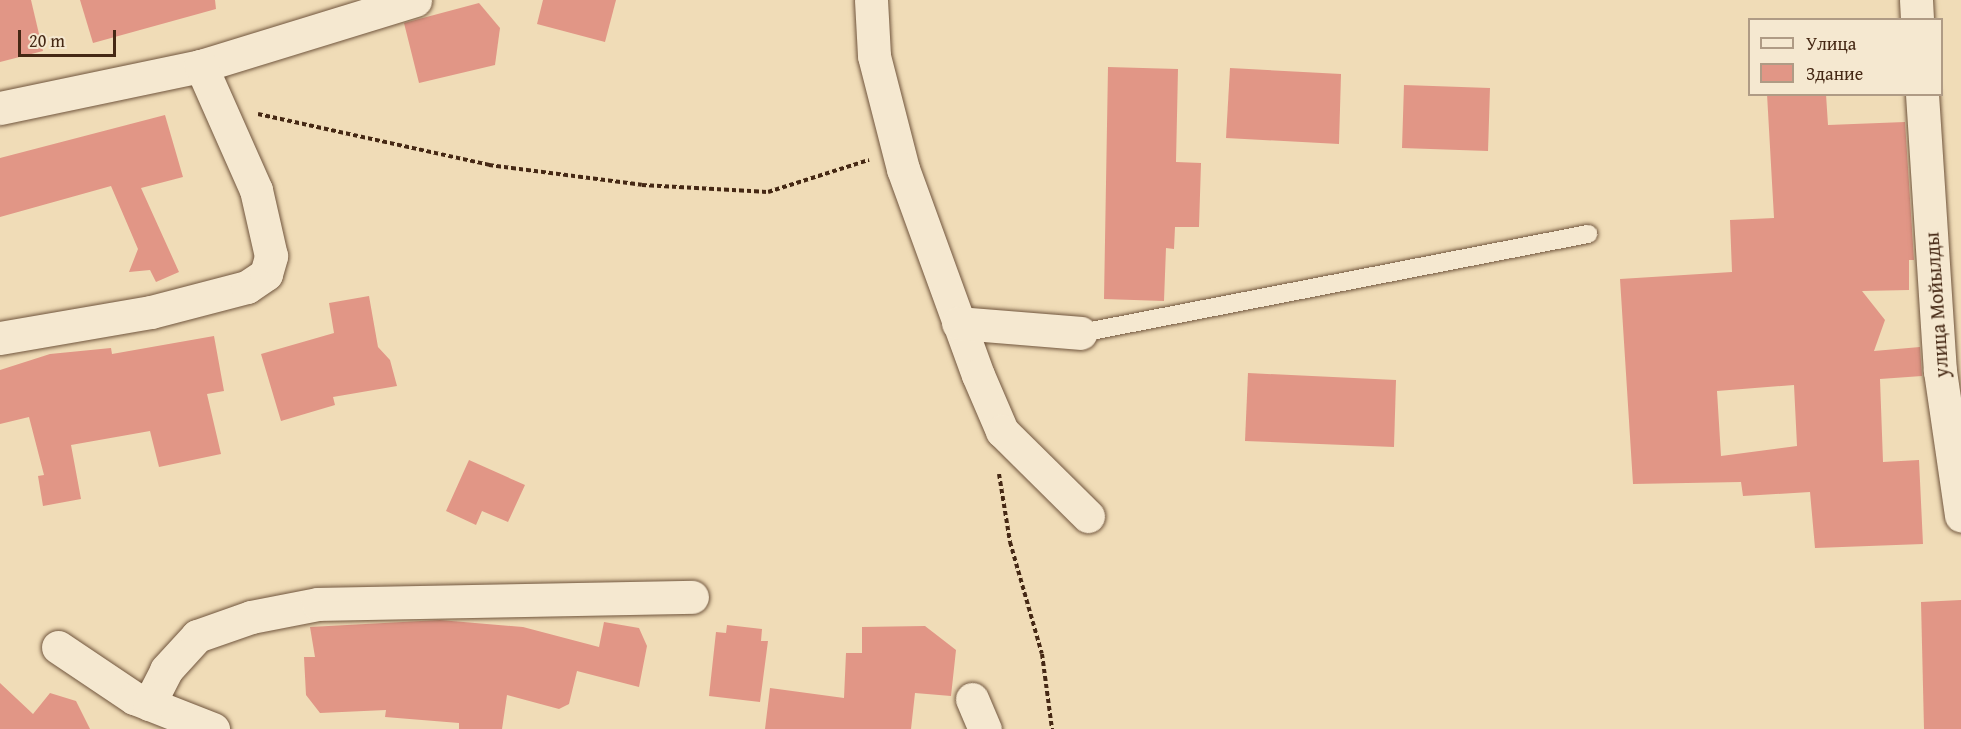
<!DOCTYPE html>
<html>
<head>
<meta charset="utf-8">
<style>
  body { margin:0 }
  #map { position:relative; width:1961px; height:729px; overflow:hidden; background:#f0dcb7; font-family:"Gentium Book Plus",serif }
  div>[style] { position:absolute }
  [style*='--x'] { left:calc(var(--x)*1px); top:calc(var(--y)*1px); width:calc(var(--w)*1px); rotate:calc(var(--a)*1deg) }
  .building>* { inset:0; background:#e19686 }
  .path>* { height:4px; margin-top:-2px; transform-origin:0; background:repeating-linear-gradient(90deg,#452814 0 4.5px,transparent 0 7.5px) }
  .roads { filter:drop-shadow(0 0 2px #70553d) drop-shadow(0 0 2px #70553d) }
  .service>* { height:18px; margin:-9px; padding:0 9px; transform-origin:9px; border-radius:9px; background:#f5e8d0 }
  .minor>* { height:33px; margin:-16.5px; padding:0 16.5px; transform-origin:16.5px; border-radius:16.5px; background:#f5e8d0 }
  span { translate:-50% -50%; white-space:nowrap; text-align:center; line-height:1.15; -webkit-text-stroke:5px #f5e8d0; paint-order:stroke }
  .street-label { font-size:20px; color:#452814 }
  .legend { position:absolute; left:1748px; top:18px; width:195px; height:78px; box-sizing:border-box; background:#f5e8d0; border:2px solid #af9b85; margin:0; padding:8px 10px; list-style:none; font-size:18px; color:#452814 }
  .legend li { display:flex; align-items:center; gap:12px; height:30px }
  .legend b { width:30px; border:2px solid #af9b85 }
  .scale { position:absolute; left:18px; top:30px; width:98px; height:27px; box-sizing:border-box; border:3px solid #452814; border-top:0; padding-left:8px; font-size:18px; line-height:21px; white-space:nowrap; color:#452814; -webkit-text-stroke:4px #f5e8d0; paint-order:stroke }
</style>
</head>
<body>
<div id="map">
  <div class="building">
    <div style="clip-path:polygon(0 0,31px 0,43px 51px,0 62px)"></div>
    <div style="clip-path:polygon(80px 0,215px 0,216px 9px,93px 43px)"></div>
    <div style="clip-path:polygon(543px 0,616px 0,605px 42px,537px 24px)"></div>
    <div style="clip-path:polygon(479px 3px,500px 28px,495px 65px,419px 83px,404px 23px)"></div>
    <div style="clip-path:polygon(1108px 67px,1178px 69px,1176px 162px,1201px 163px,1199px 227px,1175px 227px,1174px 249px,1166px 248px,1164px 301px,1104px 299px)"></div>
    <div style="clip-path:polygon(1230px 68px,1341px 74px,1339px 144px,1226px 138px)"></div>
    <div style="clip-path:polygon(1404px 85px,1490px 88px,1488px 151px,1402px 148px)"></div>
    <div style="clip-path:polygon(evenodd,1767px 94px,1826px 94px,1828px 125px,1905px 122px,1914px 260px,1909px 260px,1909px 290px,1862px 291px,1885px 320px,1874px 351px,1920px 347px,1922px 376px,1880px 379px,1883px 462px,1919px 460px,1923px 544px,1815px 548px,1810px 492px,1743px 496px,1741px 482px,1633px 484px,1620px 279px,1732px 272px,1730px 220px,1774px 218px,1767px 94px,1794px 385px,1797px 446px,1721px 456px,1717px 391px,1794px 385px)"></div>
    <div style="clip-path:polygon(165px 115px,183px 177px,141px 188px,179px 272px,156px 282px,150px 270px,129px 272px,138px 249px,111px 186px,0 217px,0 158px)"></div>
    <div style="clip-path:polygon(369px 296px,378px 347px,390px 360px,397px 386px,333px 397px,335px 405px,281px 421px,261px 354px,334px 333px,329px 303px)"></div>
    <div style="clip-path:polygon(214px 336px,224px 391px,207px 394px,221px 454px,159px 467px,150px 431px,71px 445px,81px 499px,43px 506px,38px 476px,44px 475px,29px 417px,0 424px,0 370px,50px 354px,111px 348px,112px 354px)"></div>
    <div style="clip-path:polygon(1248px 373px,1396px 380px,1394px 447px,1245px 441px)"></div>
    <div style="clip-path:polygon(469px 460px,525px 485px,508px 522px,482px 511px,476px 525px,446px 511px)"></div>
    <div style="clip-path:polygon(1961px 600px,1961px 729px,1924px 729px,1921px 602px)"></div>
    <div style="clip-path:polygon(440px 620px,523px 627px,599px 647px,604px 622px,639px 628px,647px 646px,639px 687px,577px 671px,569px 704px,559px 709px,507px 695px,502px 729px,459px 729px,459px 723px,385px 717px,386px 710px,320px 713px,306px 695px,304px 657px,315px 657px,310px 627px)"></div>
    <div style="clip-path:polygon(727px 625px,762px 629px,761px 641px,768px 641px,760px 702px,709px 696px,716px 632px,726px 633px)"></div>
    <div style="clip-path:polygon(925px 626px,956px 650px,951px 696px,915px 693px,911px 729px,765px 729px,770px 688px,844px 698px,846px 653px,862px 653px,862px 627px)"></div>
    <div style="clip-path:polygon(0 683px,33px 714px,50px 693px,76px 701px,90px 729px,0 729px)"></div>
  </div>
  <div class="path">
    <div style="--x:258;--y:114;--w:237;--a:12.4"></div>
    <div style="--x:489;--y:165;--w:154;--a:7.4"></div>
    <div style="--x:642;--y:185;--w:126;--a:3.2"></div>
    <div style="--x:768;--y:192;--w:106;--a:-17.6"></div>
    <div style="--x:999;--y:474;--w:69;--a:80.8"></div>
    <div style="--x:1010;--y:542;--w:116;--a:74.1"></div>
    <div style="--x:1042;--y:654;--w:76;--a:82.4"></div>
  </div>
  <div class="roads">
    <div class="service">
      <div style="--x:1081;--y:333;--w:517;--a:-11.05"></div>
    </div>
    <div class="minor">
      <div style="--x:871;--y:0;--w:56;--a:86.9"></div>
      <div style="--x:874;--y:56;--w:117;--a:75.6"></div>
      <div style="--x:903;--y:169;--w:219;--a:70"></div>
      <div style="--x:978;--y:375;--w:61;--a:66.8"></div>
      <div style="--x:1002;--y:431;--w:121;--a:44.7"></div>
      <div style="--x:1916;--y:0;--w:20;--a:87"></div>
      <div style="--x:1922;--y:94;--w:278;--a:86.3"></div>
      <div style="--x:1940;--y:371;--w:146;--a:81.7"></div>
      <div style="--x:0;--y:108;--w:205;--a:-11.8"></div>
      <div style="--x:201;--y:66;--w:224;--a:-17.1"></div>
      <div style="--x:958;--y:323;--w:123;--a:4.6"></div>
      <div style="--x:0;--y:338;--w:153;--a:-9.8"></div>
      <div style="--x:151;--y:312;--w:99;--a:-14.6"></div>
      <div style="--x:247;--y:287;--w:23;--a:-34"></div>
      <div style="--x:266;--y:274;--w:19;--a:-74"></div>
      <div style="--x:271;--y:256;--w:68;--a:-102.8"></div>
      <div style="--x:256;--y:190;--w:136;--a:-113.9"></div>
      <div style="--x:58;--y:647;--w:92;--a:33.9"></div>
      <div style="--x:134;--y:698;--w:85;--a:21.4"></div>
      <div style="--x:972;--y:699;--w:33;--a:67"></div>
      <div style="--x:149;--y:704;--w:38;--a:-63"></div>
      <div style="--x:166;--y:670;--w:46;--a:-47.6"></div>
      <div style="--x:197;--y:636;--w:57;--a:-19.4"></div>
      <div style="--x:251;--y:617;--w:68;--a:-11"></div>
      <div style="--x:318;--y:604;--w:374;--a:-1.1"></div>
    </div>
  </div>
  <div class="street-label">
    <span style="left:1936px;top:305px;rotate:-94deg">улица Мойылды</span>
  </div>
  <ul class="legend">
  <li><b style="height:8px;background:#f5e8d0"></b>Улица</li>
  <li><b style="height:16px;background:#e19686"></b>Здание</li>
  </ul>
  <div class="scale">20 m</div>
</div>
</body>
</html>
